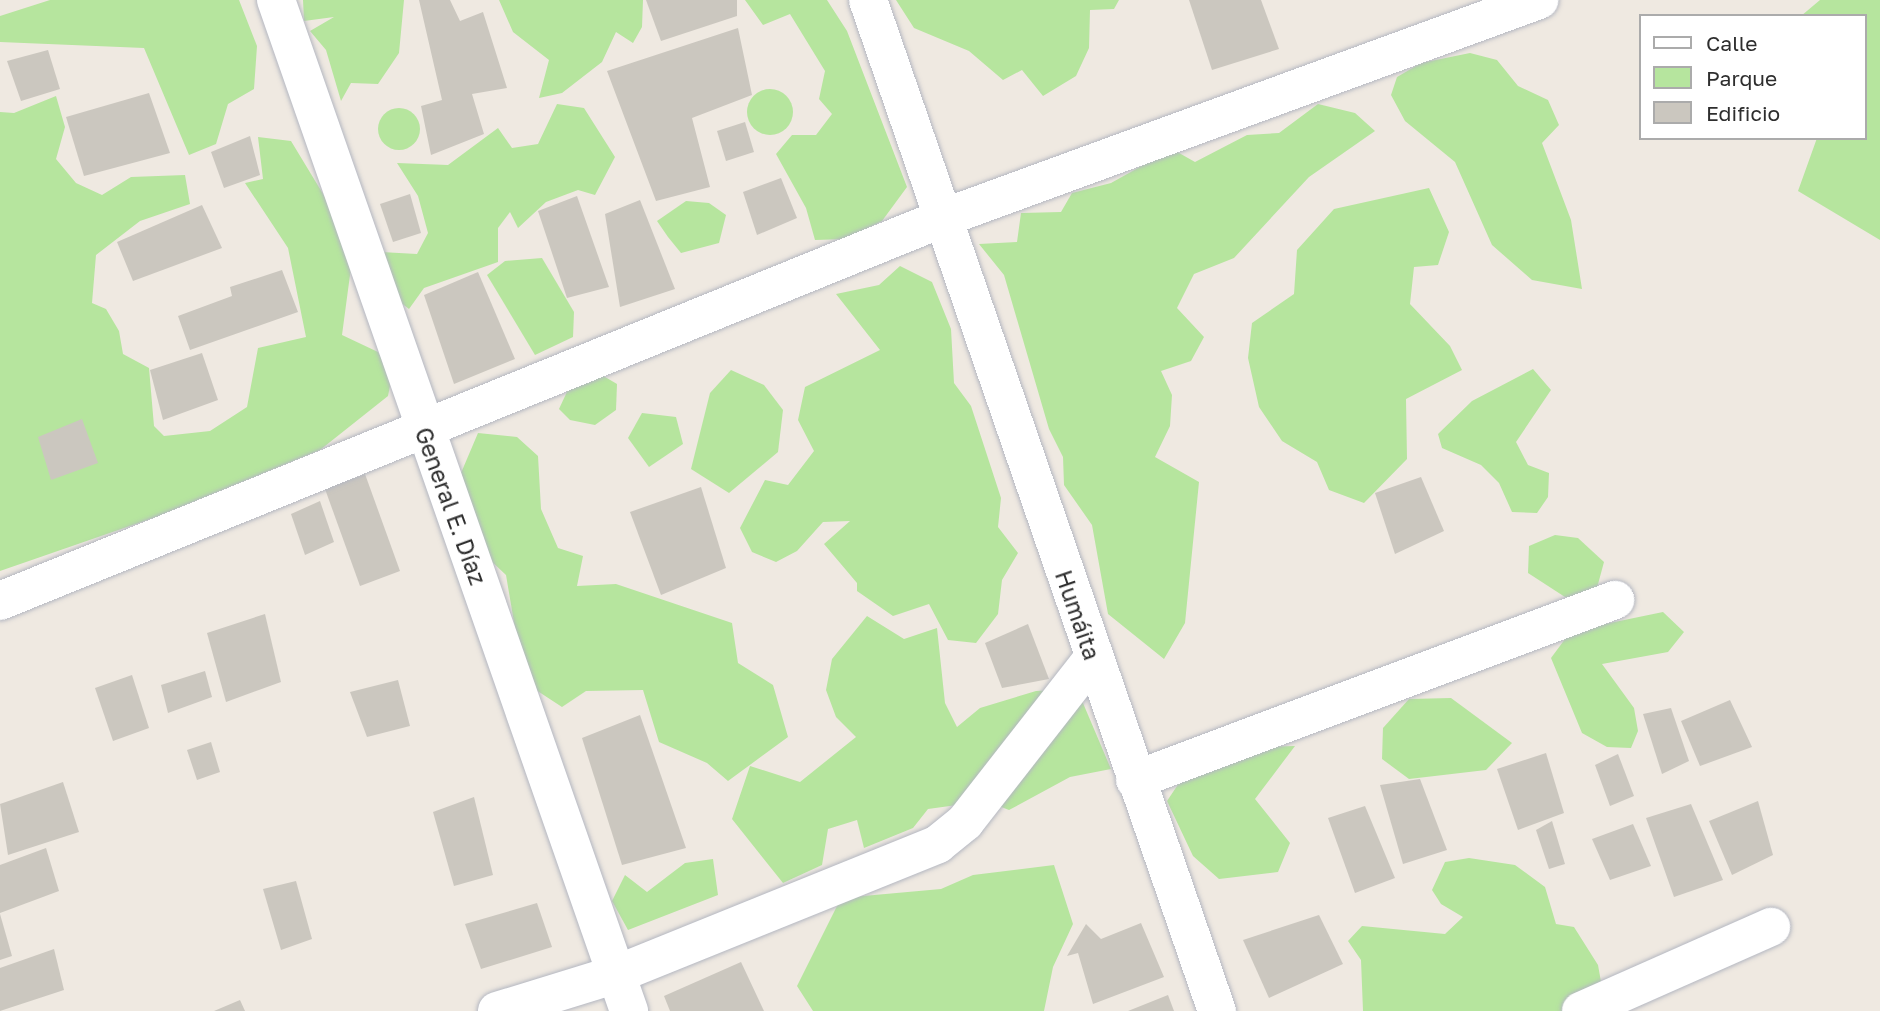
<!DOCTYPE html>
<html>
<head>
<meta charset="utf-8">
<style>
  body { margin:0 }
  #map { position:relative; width:1880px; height:1011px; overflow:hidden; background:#efe9e1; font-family:"Golos Text",sans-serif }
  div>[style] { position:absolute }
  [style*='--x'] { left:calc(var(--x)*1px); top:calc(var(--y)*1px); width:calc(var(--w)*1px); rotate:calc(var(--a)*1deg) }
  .green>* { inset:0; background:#b6e59e }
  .round { border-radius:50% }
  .building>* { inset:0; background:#cbc7bf }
  .roads { filter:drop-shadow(0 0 2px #b4b7c1) drop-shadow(0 0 2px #b4b7c1) }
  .street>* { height:38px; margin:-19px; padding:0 19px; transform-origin:19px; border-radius:19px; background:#fff }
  span { translate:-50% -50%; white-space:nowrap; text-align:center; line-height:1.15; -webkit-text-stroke:7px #fff; paint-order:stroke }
  .street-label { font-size:23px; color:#2e2e2e }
  .legend { position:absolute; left:1639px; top:14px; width:228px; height:126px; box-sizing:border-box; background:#fff; border:2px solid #ababab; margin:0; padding:9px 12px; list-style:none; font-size:21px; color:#2e2e2e }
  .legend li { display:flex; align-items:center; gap:14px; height:35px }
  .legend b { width:35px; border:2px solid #ababab }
</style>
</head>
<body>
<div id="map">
  <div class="green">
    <div style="clip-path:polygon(50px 0,239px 0,257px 46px,254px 89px,228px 104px,216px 144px,189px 155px,144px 48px,0 42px,0 16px)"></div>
    <div style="clip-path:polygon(303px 0,404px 0,399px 53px,378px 84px,351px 83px,341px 101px,326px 50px,310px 31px,334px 17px,304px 21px)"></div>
    <div style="clip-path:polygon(499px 0,643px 0,642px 27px,633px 43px,616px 32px,602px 62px,562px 93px,539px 98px,549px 60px,513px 32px)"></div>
    <div style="clip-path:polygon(745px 0,827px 0,847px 31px,907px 187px,882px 221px,846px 239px,815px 240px,806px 208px,776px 154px,792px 135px,816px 135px,832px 114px,819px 99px,825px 71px,790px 14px,763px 25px)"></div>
    <div style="clip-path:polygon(896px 0,1119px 0,1114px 9px,1090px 10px,1089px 48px,1076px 76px,1043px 96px,1022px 70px,1003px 80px,969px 51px,914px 28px)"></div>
    <div style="clip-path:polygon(1820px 0,1880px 0,1880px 240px,1798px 191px,1817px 138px,1864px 138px,1864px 16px,1801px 16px)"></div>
    <div style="clip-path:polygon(1470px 53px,1497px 60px,1518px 86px,1548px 100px,1559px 125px,1542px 143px,1571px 220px,1582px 289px,1532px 280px,1492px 245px,1455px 162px,1405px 121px,1391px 95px,1397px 77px,1421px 63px)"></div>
    <div class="round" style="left:747px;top:89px;width:46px;height:46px"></div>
    <div style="clip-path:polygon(56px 96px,65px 127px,56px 159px,76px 183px,102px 195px,131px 177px,185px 175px,190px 204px,140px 221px,96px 255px,92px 303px,106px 309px,119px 331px,123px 354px,149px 368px,154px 426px,164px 436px,210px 431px,247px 407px,258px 348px,306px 337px,288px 248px,245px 183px,263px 179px,258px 137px,291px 141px,354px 245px,342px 335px,378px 352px,392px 376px,388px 396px,320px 450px,156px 517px,0 571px,0 112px,14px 113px)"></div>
    <div style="clip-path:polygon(557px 104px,584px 108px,615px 157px,595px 195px,578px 190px,546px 202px,518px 228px,510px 212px,498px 228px,498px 262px,424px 288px,409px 309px,391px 295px,381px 252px,417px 254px,428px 233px,418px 196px,397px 163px,448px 165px,498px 128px,512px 148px,538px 144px)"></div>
    <div style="clip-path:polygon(1318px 104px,1355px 113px,1375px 131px,1309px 177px,1234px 258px,1194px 274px,1177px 308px,1204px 337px,1191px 361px,1161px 371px,1172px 395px,1170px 426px,1155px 457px,1199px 482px,1185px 623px,1164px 659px,1108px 614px,1092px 525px,1064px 485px,1063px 457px,1049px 429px,1004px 275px,979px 244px,1017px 242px,1021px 213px,1061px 212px,1072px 193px,1111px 183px,1172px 149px,1195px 162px,1247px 135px,1279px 133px)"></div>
    <div class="round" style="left:378px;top:108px;width:42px;height:42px"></div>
    <div style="clip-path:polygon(1429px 188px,1449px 232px,1438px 265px,1414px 267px,1410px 304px,1450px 346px,1462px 370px,1406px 399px,1407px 459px,1364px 503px,1329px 490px,1317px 462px,1282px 441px,1259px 407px,1248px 358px,1252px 323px,1294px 294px,1297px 250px,1334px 209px)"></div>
    <div style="clip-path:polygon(686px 201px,709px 203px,726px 215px,719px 243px,681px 253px,668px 237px,657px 221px)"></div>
    <div style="clip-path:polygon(542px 258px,574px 312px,573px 337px,535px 355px,487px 275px,505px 261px)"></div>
    <div style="clip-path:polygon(900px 266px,932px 282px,951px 329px,954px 383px,971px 406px,1001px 498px,998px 527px,1018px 553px,1002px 580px,998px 614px,976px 643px,948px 640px,929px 604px,893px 616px,857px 591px,857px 583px,824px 544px,850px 521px,823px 522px,797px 551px,776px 562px,752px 552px,740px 528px,765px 480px,788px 485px,814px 451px,798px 420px,805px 387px,880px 350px,836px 294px,879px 285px)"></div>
    <div style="clip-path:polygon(1533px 369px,1551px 390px,1516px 442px,1528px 465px,1549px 473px,1548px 497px,1537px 513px,1512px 512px,1499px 483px,1481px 465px,1442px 448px,1438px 434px,1472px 401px)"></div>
    <div style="clip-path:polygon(731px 370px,764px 385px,783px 410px,778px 452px,729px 493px,691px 469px,710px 393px)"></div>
    <div style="clip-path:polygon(600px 374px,617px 384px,616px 410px,595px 425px,570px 420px,559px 409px,572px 381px)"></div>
    <div style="clip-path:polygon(642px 413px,676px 417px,683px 444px,649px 467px,628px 438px)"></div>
    <div style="clip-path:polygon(478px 433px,517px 437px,538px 456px,541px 509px,558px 548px,583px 556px,577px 586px,616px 584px,732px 623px,738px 663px,773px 685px,788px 737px,728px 781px,707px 763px,659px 742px,643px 690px,586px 691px,562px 707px,536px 690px,519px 652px,506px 575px,488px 558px,461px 473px)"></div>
    <div style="clip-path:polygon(1555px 535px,1578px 538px,1604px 562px,1594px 599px,1565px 597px,1528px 573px,1529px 546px)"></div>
    <div style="clip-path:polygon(1663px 612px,1684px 632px,1668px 652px,1602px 664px,1634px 708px,1638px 731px,1631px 748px,1607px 747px,1582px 733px,1551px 658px,1571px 631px)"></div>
    <div style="clip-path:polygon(867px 616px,904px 639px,937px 628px,945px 703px,957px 727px,980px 708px,1036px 691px,1077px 689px,1111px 769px,1070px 777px,1009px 810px,986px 801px,928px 809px,913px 828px,864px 848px,857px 820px,828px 829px,822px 865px,783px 883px,732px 819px,750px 766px,800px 782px,856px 737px,836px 717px,826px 690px,832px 659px)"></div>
    <div style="clip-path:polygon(1451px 698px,1512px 743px,1486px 770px,1409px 779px,1382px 759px,1383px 728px,1409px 699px)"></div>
    <div style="clip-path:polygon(1295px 746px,1255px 799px,1290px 843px,1278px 872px,1219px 879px,1193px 856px,1167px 801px,1181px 780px,1255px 747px)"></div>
    <div style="clip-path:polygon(1469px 858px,1515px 865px,1545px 887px,1556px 924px,1574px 927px,1598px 965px,1603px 993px,1572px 1011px,1363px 1011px,1361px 960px,1348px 941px,1362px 926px,1445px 934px,1463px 917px,1441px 904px,1432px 890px,1445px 862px)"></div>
    <div style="clip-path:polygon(713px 859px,718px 895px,628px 930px,612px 901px,625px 875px,647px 892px,685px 863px)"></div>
    <div style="clip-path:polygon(1054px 865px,1073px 924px,1053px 967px,1044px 1011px,813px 1011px,797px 986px,841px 898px,941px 889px,973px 875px)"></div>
  </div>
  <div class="building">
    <div style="clip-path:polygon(419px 0,450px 0,460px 21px,483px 12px,507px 88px,472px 94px,484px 134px,431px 155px,421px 106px,442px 100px)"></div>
    <div style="clip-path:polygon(646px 0,737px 0,737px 16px,661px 41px)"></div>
    <div style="clip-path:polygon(1189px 0,1261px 0,1279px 49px,1212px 70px)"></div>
    <div style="clip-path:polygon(738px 28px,752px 95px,692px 118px,710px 187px,656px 201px,607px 71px)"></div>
    <div style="clip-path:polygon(48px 50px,60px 89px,21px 101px,7px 61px)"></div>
    <div style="clip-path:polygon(149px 93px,170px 153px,84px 176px,66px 117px)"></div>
    <div style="clip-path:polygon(745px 122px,754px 152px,726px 161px,717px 131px)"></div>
    <div style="clip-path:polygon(250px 136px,260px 175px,224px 188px,211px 152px)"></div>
    <div style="clip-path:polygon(781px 178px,797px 218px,757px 235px,743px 192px)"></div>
    <div style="clip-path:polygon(410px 194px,421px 233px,393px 242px,380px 204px)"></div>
    <div style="clip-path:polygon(577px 196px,609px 287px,567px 298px,538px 211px)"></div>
    <div style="clip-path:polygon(640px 200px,675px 289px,620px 307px,605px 214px)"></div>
    <div style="clip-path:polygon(202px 205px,222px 248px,133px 281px,117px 242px)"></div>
    <div style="clip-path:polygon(282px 270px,298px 312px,190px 350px,178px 316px,232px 296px,230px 287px)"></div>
    <div style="clip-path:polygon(478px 272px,515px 359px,454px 384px,424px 295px)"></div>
    <div style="clip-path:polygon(202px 353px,218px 400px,163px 420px,150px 370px)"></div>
    <div style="clip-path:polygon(82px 419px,98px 463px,51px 480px,38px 437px)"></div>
    <div style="clip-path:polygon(365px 474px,400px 571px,360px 586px,325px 489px)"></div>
    <div style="clip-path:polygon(1421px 477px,1444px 531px,1395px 554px,1375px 493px)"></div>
    <div style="clip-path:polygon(701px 487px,726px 568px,661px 595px,630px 512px)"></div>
    <div style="clip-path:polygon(320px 501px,334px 542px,305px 555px,291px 514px)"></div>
    <div style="clip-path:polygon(265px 614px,281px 682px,226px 702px,207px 633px)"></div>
    <div style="clip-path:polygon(1028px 624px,1049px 679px,1002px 688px,985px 643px)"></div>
    <div style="clip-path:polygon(205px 671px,212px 697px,168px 713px,161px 685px)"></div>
    <div style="clip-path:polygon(132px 675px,149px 728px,113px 741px,95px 688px)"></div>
    <div style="clip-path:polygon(398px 680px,410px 726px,367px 737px,350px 692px)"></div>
    <div style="clip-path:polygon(1730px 700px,1752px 747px,1700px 766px,1681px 721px)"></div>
    <div style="clip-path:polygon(1671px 708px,1689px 761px,1662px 774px,1643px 714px)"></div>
    <div style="clip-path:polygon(640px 715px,686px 848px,622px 865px,582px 738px)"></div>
    <div style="clip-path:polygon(211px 742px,220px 772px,197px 780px,187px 750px)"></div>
    <div style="clip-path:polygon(1546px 753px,1564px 813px,1518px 830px,1497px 769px)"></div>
    <div style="clip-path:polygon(1618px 754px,1634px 796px,1610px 806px,1595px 765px)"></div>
    <div style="clip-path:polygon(1420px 779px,1447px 850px,1403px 864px,1380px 785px)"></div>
    <div style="clip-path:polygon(63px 782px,79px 832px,8px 855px,0 804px)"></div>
    <div style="clip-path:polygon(474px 797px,493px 875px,454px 886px,433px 812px)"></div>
    <div style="clip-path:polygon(1758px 801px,1773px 855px,1732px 875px,1709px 821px)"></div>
    <div style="clip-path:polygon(1691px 804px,1723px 880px,1674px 897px,1646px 818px)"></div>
    <div style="clip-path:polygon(1365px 806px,1395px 878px,1355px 893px,1328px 818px)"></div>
    <div style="clip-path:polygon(1552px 821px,1565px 864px,1549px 869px,1536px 830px)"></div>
    <div style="clip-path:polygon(1633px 824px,1651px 866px,1610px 880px,1592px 839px)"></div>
    <div style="clip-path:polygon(46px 848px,59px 891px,0 913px,0 865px)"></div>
    <div style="clip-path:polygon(296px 881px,312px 939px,281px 950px,263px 889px)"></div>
    <div style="clip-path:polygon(537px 903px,552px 947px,481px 969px,465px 924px)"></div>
    <div style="clip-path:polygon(0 914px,12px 956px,0 960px)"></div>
    <div style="clip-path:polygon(1319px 915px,1343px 964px,1269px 998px,1243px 940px)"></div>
    <div style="clip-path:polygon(1141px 923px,1164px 977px,1093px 1004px,1078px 953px,1067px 956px,1086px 924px,1101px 939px)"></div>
    <div style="clip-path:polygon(54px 949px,64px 990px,0 1011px,0 968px)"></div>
    <div style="clip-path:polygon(741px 962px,764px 1011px,670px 1011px,664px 996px)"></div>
    <div style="clip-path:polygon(1168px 995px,1174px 1011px,1128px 1011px)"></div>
    <div style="clip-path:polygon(240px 1000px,245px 1011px,214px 1011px)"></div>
  </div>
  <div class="roads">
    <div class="street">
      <div style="--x:276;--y:0;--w:1071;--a:70.75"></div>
      <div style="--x:868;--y:0;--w:1070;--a:70.96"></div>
      <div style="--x:0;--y:601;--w:1018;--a:-22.1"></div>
      <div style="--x:943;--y:218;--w:635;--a:-20.09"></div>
      <div style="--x:1135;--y:780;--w:513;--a:-20.56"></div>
      <div style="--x:497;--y:1011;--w:126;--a:-17.1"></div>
      <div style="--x:617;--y:974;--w:346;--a:-22"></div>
      <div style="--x:938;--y:844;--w:35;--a:-39"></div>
      <div style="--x:965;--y:822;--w:208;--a:-52"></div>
      <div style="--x:1581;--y:1011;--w:208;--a:-23.9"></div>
    </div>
  </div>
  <div class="street-label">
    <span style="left:451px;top:506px;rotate:70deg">General E. Díaz</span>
    <span style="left:1078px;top:615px;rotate:71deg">Humáita</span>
  </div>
  <ul class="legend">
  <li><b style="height:9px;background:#fff"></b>Calle</li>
  <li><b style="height:19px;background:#b6e59e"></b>Parque</li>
  <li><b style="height:19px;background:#cbc7bf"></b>Edificio</li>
  </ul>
</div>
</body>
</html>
